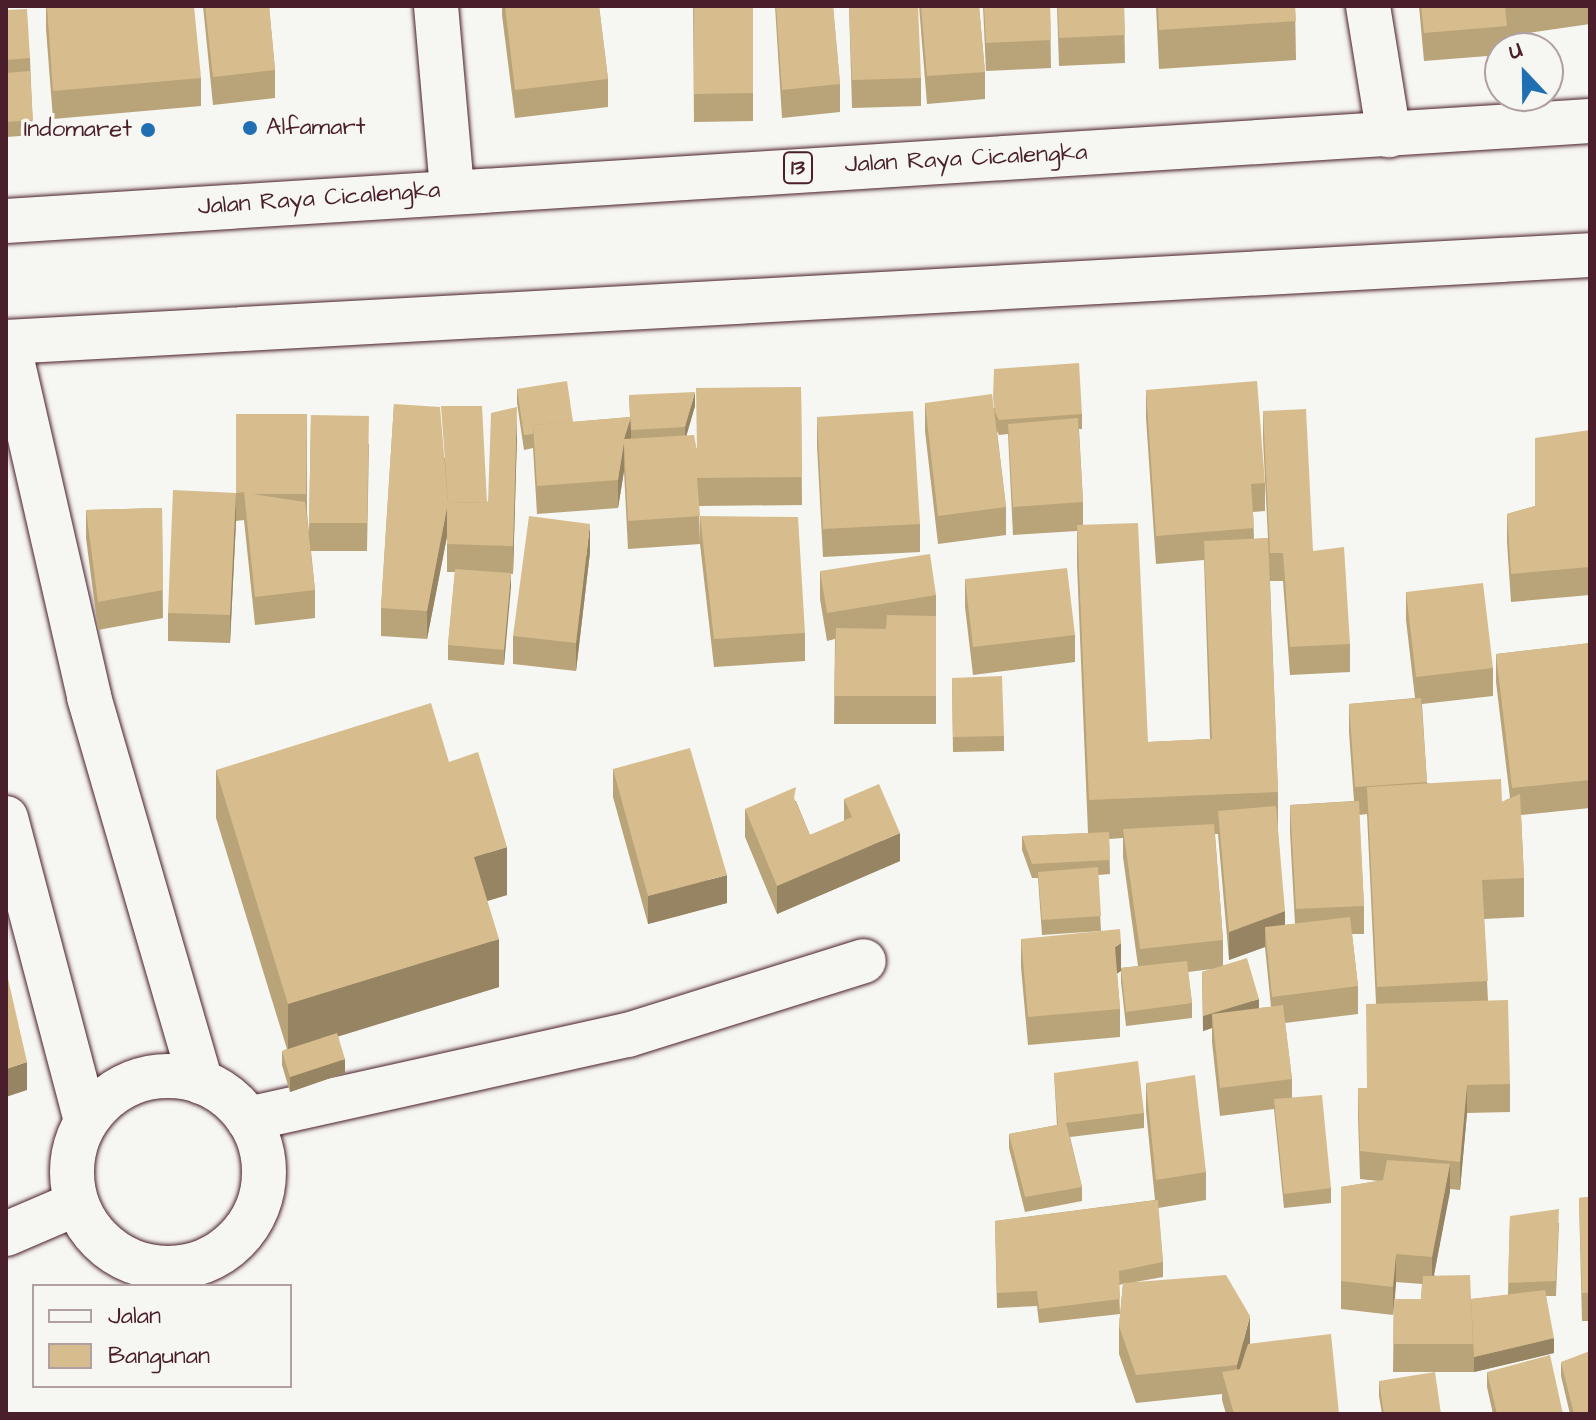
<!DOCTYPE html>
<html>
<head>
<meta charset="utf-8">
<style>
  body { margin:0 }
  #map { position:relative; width:1596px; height:1420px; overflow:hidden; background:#f6f6f2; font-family:"Architects Daughter",sans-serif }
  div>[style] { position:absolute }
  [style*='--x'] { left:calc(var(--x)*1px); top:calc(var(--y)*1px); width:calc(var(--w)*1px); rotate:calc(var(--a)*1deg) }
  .roads { filter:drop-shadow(0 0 2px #4a1f2b) drop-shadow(0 0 2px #4a1f2b) }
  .minor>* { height:44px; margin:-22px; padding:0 22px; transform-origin:22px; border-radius:22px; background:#f6f6f2 }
  .minor>.ring { margin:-22px; padding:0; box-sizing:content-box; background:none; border:44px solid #f6f6f2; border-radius:50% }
  .highway>* { height:44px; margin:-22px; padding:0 22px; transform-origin:22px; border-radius:22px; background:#f6f6f2 }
  .wall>* { inset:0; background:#b9a379 }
  .shaded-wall>* { inset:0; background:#968463 }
  .building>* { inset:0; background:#d7bd8d }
  .dots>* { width:22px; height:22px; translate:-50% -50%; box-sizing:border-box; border:4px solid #f6f6f2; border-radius:50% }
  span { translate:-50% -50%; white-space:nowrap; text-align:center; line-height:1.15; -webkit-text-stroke:7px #f6f6f2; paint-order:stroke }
  .shield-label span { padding:2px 6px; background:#f6f6f2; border:2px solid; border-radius:6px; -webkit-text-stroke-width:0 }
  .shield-label { font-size:22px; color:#4a1f2b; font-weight:700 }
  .poi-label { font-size:24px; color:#4a1f2b }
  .left { translate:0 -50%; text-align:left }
  .right { translate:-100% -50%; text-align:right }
  .street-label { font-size:24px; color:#4a1f2b }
  .frame { position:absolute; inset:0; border:8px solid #4a1f2b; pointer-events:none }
  .legend { position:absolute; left:32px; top:1284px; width:260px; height:104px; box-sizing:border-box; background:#f6f6f2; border:2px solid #b1a0a2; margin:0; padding:10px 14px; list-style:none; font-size:24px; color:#4a1f2b }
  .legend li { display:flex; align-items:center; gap:16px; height:40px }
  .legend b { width:40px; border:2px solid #b1a0a2 }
  .north { position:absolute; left:1484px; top:32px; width:80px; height:80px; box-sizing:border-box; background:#f6f6f2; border:2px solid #b1a0a2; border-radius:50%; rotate:338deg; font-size:22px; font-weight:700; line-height:32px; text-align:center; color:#4a1f2b }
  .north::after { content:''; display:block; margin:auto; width:28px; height:36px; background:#1f6fb2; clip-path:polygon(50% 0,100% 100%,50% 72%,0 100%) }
</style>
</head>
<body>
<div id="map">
  <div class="roads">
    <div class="minor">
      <div style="--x:436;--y:6;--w:185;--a:85"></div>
      <div style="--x:1368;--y:6;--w:131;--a:80.8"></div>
      <div style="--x:8;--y:342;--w:364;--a:77.1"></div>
      <div style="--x:89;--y:697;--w:401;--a:73.8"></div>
      <div style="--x:6;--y:818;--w:312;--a:75.2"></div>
      <div class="ring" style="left:72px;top:1076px;width:148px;height:148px"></div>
      <div style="--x:248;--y:1119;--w:389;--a:-12.5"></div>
      <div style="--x:628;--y:1035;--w:247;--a:-17.4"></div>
      <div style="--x:6;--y:1234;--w:76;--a:-23.2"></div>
    </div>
    <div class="highway">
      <div style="--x:6;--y:221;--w:1587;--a:-3.61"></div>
      <div style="--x:6;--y:342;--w:1586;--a:-3.14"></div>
    </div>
  </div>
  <div class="wall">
    <div style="clip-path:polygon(46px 6px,201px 78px,201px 106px,53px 119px,46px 29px)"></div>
    <div style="clip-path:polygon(203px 6px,269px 6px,275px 70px,275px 98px,213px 105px)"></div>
    <div style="clip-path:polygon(502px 6px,599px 6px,608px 79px,608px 107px,515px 118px,502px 15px)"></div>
    <div style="clip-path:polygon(693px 6px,753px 6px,753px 121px,694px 122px)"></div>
    <div style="clip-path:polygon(775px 6px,833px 6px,840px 84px,840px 112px,782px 118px)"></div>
    <div style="clip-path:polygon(849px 6px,921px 78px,921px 106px,852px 108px)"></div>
    <div style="clip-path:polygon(919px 6px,979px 6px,985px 72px,985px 99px,927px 104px)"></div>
    <div style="clip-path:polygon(983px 6px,1050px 6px,1051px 68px,986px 71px)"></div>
    <div style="clip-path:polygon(1057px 6px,1124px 6px,1125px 63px,1059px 66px)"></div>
    <div style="clip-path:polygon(1156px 6px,1295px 6px,1296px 60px,1159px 69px)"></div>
    <div style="clip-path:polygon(1419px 6px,1590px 6px,1590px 24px,1507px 36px,1507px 48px,1500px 48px,1500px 55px,1424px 61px)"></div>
    <div style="clip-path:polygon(6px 10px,30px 58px,33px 135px,6px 137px)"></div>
    <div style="clip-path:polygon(801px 387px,802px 505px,699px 506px,700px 544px,628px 549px,624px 471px,618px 508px,537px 514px,533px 448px,524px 450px,517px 403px,517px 389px,573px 422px,630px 417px,629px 395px,695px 406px,686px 435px,696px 449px)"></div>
    <div style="clip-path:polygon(evenodd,1146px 390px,1265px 483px,1265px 511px,1253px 512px,1254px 539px,1268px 538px,1263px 439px,1263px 411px,1313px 551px,1350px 644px,1350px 672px,1290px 675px,1283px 581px,1270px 581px,1278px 792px,1278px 832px,1285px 925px,1295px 924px,1290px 833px,1290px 805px,1354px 801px,1349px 732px,1349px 704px,1415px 698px,1406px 620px,1406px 592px,1493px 668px,1493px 696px,1422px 704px,1427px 783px,1502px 802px,1510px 798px,1496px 682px,1496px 654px,1590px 643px,1590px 808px,1521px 815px,1524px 878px,1524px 917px,1484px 919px,1488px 1001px,1510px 1084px,1510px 1112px,1467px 1113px,1460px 1190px,1450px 1189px,1434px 1275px,1471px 1299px,1508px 1295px,1510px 1216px,1559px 1223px,1556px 1296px,1546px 1296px,1554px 1353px,1474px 1372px,1393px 1372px,1394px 1300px,1393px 1315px,1341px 1309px,1341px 1187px,1379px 1181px,1360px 1179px,1358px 1116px,1358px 1088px,1367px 1088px,1376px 1003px,1367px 814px,1359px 815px,1364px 906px,1364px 934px,1352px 934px,1358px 986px,1358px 1014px,1285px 1023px,1292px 1079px,1292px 1097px,1331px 1188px,1331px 1203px,1284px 1208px,1274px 1109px,1220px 1116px,1212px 1042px,1212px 1028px,1203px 1031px,1202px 972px,1212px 969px,1188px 972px,1192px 1003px,1192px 1018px,1126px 1026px,1121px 982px,1121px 968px,1138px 966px,1123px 857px,1123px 838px,1109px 839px,1110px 874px,1098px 875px,1101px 931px,1042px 935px,1038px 878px,1032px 878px,1022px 850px,1022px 836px,1088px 833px,1077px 564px,1077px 531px,1013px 535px,1008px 434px,999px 435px,997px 431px,1006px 507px,1006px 535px,938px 544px,925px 431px,925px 403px,1082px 414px,1082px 429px,1079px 429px,1083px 502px,1083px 524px,1148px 742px,1210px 739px,1204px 560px,1156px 564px,1146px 418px,1146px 390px,1215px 834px,1218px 834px,1229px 960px,1265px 947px,1271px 1007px,1259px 1008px,1223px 965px,1223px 940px,1215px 834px,1146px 390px,1396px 1282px,1422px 1284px,1421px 1299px,1395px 1299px,1396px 1282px)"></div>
    <div style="clip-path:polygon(394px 404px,487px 503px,517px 435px,513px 574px,511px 574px,504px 665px,448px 660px,448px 645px,455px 572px,447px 572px,447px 537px,427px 639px,381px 636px,381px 608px)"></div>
    <div style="clip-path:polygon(307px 414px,307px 513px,309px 533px,311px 415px,369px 444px,367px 551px,311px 551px,315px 590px,315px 618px,255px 625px,244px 520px,236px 521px,230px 643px,168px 641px,168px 613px,236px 493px)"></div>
    <div style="clip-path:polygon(817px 417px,920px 524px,920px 552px,823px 557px,817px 445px)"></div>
    <div style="clip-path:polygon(1590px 430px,1590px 595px,1511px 602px,1507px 542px,1507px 514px,1535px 506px)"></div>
    <div style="clip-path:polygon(162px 508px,163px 618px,98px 630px,86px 538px,86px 510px)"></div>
    <div style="clip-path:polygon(700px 516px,805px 633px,805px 661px,714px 667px,700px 544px)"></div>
    <div style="clip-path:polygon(590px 552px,576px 671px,513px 664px,513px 636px)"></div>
    <div style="clip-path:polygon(820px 571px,936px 595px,936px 724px,834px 724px,835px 639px,827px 641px,820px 599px)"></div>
    <div style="clip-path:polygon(965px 579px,1075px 635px,1075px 662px,973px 675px,965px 607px)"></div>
    <div style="clip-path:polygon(952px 678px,1004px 736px,1004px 751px,953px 752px)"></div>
    <div style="clip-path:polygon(449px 762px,507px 895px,487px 901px,499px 987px,338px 1036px,345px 1073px,290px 1092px,282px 1065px,282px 1051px,287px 1049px,216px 818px,216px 770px)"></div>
    <div style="clip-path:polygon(613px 769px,727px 903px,648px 924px,613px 797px)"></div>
    <div style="clip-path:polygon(844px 799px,900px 861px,777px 914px,745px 837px,745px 809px,796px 801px,810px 835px,844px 821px)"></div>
    <div style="clip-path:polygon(1021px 939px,1121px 971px,1117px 973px,1120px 1009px,1120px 1037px,1028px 1045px,1021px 967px)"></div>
    <div style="clip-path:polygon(1054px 1073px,1144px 1113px,1144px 1128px,1070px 1137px,1082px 1187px,1082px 1201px,1025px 1212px,1009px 1148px,1009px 1134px,1057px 1125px)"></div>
    <div style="clip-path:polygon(1146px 1083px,1206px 1172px,1206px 1200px,1158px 1208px,1163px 1262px,1163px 1277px,1135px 1282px,1250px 1344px,1339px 1414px,1226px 1414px,1222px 1400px,1222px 1394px,1136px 1403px,1119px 1354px,1119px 1326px,1123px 1284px,1119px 1285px,1120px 1314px,1039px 1323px,1037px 1306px,997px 1308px,995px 1221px,1155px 1200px,1146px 1111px)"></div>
    <div style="clip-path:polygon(1590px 1197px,1590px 1321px,1582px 1321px,1579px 1198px)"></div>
    <div style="clip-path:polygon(1561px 1362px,1590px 1414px,1570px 1414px,1561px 1376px)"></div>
    <div style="clip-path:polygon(1487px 1372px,1563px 1414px,1493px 1414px,1487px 1387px)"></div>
    <div style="clip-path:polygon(1379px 1381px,1441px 1414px,1382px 1414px,1379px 1396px)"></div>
  </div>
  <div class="shaded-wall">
    <div style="clip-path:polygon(695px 392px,695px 406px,685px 441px,685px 427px)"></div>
    <div style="clip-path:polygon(517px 407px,517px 435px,513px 574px,513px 546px)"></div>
    <div style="clip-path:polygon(631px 417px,631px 445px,624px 443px,624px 471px,618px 508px,618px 480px,624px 439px)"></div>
    <div style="clip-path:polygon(236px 493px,236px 521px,230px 643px,230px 615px)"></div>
    <div style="clip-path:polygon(447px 508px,447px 536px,427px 639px,427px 611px)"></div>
    <div style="clip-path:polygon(590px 524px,590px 552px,576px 671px,576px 643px)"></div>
    <div style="clip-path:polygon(511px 573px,511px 587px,504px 665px,504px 650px)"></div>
    <div style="clip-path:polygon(900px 833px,900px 861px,777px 914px,777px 886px)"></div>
    <div style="clip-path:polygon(507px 847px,507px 895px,474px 905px,474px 857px)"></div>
    <div style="clip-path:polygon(727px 875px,727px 903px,648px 924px,648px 896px)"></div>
    <div style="clip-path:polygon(1285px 911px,1285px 939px,1265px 927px,1265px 947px,1229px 960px,1229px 932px)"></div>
    <div style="clip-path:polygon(499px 939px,499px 987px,288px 1052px,288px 1004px)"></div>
    <div style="clip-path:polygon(1121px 943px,1121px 971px,1115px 975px,1115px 947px)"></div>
    <div style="clip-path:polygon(1259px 999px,1259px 1014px,1212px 1014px,1212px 1028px,1203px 1031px,1203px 1016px)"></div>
    <div style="clip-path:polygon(345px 1059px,345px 1073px,290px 1092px,290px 1077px)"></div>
    <div style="clip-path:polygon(27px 1062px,27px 1090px,6px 1097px,6px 1069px)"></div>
    <div style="clip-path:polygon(1467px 1085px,1467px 1113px,1460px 1190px,1460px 1162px)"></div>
    <div style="clip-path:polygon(1450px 1164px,1450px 1192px,1432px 1285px,1432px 1257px)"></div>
    <div style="clip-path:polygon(1396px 1254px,1396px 1282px,1393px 1315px,1393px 1287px)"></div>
    <div style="clip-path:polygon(1250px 1316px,1250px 1344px,1237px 1393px,1237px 1365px)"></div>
    <div style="clip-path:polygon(1554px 1338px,1554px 1353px,1474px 1372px,1474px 1357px)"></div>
  </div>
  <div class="building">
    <div style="clip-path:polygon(47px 6px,194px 6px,201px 78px,53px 91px)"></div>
    <div style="clip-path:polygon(205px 6px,269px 6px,275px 70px,213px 77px)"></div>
    <div style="clip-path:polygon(505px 6px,599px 6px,608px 79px,515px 90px)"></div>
    <div style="clip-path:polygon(694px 6px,753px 6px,753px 93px,694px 94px)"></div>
    <div style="clip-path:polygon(776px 6px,833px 6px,840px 84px,782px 90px)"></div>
    <div style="clip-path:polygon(849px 6px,918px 6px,921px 78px,852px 80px)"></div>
    <div style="clip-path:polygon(921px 6px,979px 6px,985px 72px,927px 76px)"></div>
    <div style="clip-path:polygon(984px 6px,1050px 6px,1051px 40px,986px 43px)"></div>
    <div style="clip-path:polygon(1058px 6px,1124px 6px,1125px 35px,1059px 38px)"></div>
    <div style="clip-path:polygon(1158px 6px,1295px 6px,1296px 21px,1159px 30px)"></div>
    <div style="clip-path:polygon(1421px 6px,1505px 6px,1507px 26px,1424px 33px)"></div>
    <div style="clip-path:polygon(27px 9px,30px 58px,6px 60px,6px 10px)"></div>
    <div style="clip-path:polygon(30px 71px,33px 120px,6px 122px,6px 73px)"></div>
    <div style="clip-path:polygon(1079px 363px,1082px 414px,999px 420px,995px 412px,993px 398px,994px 369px)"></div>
    <div style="clip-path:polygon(567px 381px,573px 422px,533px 425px,533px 434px,524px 435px,517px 389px)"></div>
    <div style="clip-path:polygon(1257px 381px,1265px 483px,1251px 484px,1254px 528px,1156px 536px,1146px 390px)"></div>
    <div style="clip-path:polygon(801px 387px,802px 477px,697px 478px,700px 516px,628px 521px,624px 443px,618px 480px,537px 486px,533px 425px,631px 417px,624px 439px,694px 435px,697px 451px,696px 388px)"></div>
    <div style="clip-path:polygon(695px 392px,685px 427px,631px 430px,629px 395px)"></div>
    <div style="clip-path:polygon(992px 394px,1006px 507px,938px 516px,925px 403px)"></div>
    <div style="clip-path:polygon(394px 404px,440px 407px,448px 502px,488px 503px,491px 413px,517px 407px,513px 546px,447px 544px,447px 508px,427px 611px,381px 608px)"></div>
    <div style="clip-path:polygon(441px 406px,482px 406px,487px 503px,448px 502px)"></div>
    <div style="clip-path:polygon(1306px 409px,1313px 551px,1344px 547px,1350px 644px,1290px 647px,1283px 553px,1270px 553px,1263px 411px)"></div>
    <div style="clip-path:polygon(913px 411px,920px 524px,823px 529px,817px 417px)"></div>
    <div style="clip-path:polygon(236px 414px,307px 414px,306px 494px,252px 494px,305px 502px,315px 590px,255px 597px,244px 492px,236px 493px)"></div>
    <div style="clip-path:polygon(311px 415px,369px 416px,367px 523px,309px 523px)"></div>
    <div style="clip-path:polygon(1078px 418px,1083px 502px,1013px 507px,1008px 424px)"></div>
    <div style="clip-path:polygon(1590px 430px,1590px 567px,1511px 574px,1507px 514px,1535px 506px,1535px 438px)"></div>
    <div style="clip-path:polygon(173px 490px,236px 493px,230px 615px,168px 613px)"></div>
    <div style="clip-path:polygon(162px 508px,163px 590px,98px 602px,86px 510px)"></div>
    <div style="clip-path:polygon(529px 516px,590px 524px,576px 643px,513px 636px)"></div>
    <div style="clip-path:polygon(700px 516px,798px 517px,805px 633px,714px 639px)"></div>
    <div style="clip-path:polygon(1138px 523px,1148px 742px,1212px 739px,1204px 541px,1268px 538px,1278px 792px,1089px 800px,1077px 525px)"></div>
    <div style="clip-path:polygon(930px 554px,936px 595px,827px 613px,820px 571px)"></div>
    <div style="clip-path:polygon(1067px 568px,1075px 635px,973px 647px,965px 579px)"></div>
    <div style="clip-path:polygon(455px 569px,511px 573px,504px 650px,448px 645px)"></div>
    <div style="clip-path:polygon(1483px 583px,1493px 668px,1416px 677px,1406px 592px)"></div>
    <div style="clip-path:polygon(887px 615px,936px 616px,936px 696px,834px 696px,836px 628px,886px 629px)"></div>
    <div style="clip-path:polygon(1590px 643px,1590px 780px,1512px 788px,1496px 654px)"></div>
    <div style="clip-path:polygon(1002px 676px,1004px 736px,953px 737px,952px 678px)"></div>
    <div style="clip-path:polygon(1421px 698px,1427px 782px,1355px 787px,1349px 704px)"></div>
    <div style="clip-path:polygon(431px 703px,449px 762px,478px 752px,507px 847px,474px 857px,499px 939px,288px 1004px,216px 770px)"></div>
    <div style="clip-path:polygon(690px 748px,727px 875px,648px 896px,613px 769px)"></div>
    <div style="clip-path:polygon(1501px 779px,1502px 802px,1520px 794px,1524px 878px,1482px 880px,1488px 981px,1377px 987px,1367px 787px)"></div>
    <div style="clip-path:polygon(879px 784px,900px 833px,777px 886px,745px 809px,796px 787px,794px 798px,810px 835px,852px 817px,844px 799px)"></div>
    <div style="clip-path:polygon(1359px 801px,1364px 906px,1296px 909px,1290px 805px)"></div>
    <div style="clip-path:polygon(1276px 806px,1285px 911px,1229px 932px,1218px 811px)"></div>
    <div style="clip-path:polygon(1214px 824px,1223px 940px,1140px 949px,1123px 829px)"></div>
    <div style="clip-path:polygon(1109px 832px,1110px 860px,1032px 864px,1022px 836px)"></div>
    <div style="clip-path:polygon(1098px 867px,1101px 916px,1042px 920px,1038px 872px)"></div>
    <div style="clip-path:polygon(1350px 917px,1358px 986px,1272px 997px,1265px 927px)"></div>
    <div style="clip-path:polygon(1120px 929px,1121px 943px,1115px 947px,1120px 1009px,1028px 1017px,1021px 939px)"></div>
    <div style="clip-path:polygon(1247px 958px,1259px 999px,1203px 1016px,1202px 972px)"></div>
    <div style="clip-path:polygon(1187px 961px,1192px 1003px,1126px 1012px,1121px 968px)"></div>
    <div style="clip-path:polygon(6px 970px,27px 1062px,6px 1069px)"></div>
    <div style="clip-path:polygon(1508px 1000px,1510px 1084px,1467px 1085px,1460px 1162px,1360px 1151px,1358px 1088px,1367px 1088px,1366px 1004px)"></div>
    <div style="clip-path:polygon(1283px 1005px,1292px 1079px,1220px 1088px,1212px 1014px)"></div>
    <div style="clip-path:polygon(337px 1033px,345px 1059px,290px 1077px,282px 1051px)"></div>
    <div style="clip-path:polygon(1138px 1061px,1144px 1113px,1066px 1123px,1082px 1187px,1025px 1197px,1009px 1134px,1058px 1125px,1054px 1073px)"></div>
    <div style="clip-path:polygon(1195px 1075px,1206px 1172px,1156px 1180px,1146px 1083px)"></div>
    <div style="clip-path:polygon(1322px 1095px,1331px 1188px,1284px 1194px,1274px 1099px)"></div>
    <div style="clip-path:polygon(1387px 1160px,1450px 1164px,1432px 1257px,1396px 1254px,1393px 1287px,1341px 1281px,1341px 1187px,1383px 1180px)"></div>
    <div style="clip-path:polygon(1590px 1197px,1590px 1293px,1582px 1293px,1579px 1198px)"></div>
    <div style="clip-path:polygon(1158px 1200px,1163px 1262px,1119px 1271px,1120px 1299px,1039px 1309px,1037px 1291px,997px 1293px,995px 1221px)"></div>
    <div style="clip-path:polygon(1559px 1209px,1556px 1281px,1508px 1283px,1510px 1216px)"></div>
    <div style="clip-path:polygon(1226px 1275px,1250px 1316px,1237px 1365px,1136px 1375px,1119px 1326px,1123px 1283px)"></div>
    <div style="clip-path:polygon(1470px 1275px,1473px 1344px,1393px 1344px,1394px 1299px,1421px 1299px,1423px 1276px)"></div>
    <div style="clip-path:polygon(1545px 1290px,1554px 1338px,1474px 1357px,1471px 1299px)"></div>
    <div style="clip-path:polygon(1331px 1334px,1339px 1414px,1234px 1414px,1222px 1372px,1240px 1369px,1248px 1344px)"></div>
    <div style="clip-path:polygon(1590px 1351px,1590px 1414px,1574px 1414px,1561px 1362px)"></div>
    <div style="clip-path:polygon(1550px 1355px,1563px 1414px,1497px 1414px,1487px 1372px)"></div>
    <div style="clip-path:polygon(1435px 1372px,1441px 1414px,1384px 1414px,1379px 1381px)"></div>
  </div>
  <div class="dots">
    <div style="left:250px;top:128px;background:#1f6fb2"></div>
    <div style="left:148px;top:130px;background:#1f6fb2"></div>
  </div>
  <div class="shield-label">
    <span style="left:798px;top:168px">13</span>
  </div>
  <div class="poi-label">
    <span class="left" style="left:266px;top:128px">Alfamart</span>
    <span class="right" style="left:132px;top:130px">Indomaret</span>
  </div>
  <div class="street-label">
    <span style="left:966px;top:159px;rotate:-3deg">Jalan Raya Cicalengka</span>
    <span style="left:319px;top:199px;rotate:-4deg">Jalan Raya Cicalengka</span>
  </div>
  <div class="frame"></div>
  <ul class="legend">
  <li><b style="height:10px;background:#f6f6f2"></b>Jalan</li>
  <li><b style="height:22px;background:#d7bd8d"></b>Bangunan</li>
  </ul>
  <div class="north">U</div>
</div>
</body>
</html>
